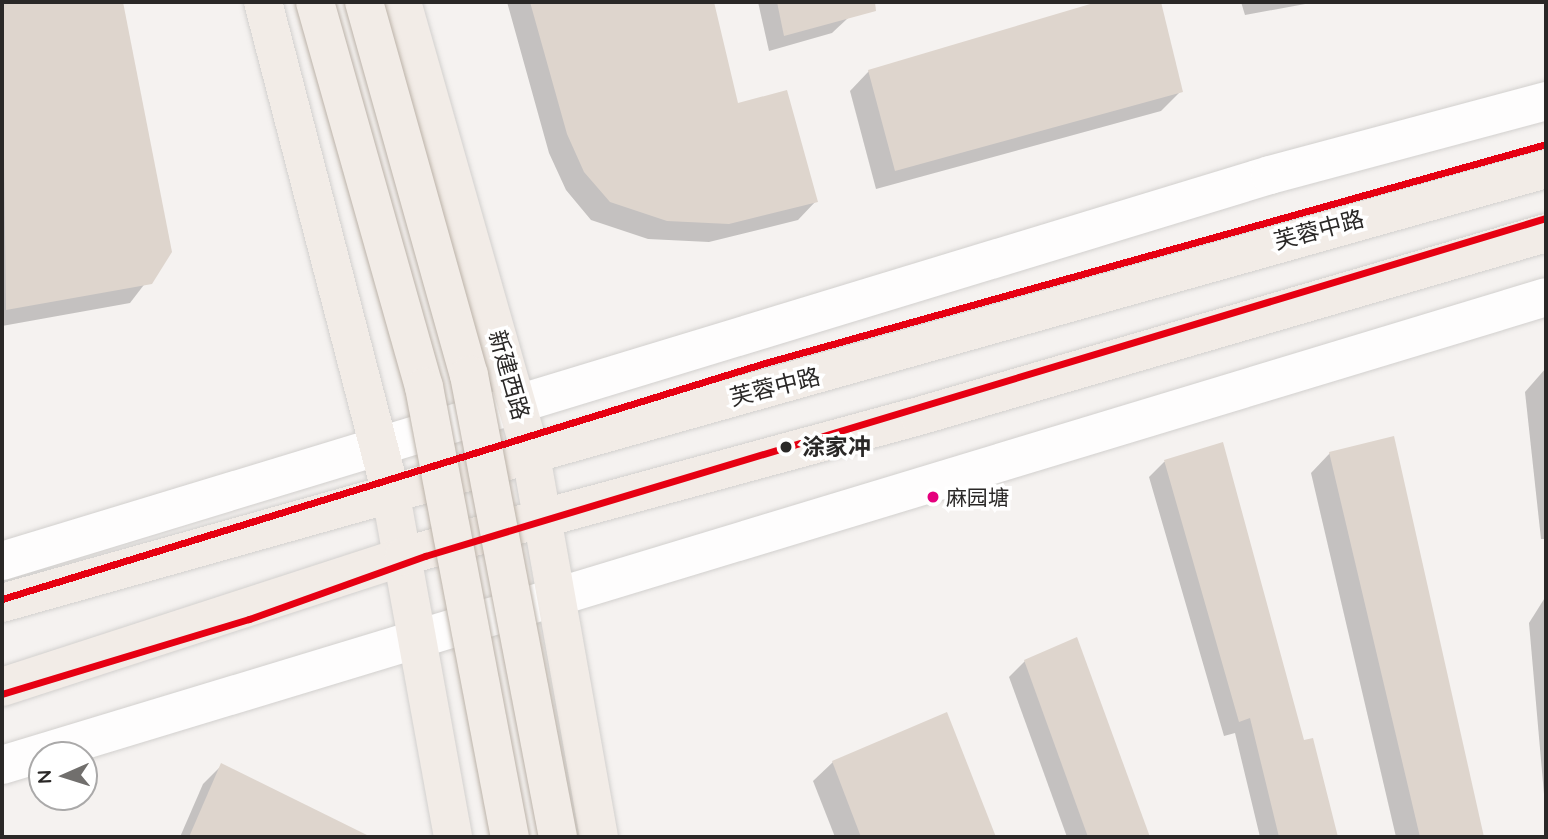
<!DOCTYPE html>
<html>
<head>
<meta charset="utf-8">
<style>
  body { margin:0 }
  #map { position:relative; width:1548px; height:839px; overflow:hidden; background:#f5f2f0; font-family:Quicksand,"Noto Sans SC",sans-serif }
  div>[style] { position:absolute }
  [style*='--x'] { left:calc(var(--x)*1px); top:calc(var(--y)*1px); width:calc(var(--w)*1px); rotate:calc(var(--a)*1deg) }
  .shadow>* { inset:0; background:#0003 }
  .building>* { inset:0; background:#ded5cd }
  .roads { filter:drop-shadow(0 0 2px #d2d0ce) drop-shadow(0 0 2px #d2d0ce) }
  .minor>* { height:38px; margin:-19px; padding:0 19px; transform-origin:19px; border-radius:19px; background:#fefdfd }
  .major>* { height:38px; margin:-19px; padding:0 19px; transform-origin:19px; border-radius:19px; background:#f2ece7 }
  .bridges { filter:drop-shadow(0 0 2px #bbb2a8) drop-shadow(0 0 2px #bbb2a8) }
  .major-bridge>* { height:38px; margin:-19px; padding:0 19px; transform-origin:19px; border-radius:19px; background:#f2ece7 }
  .metro-1>* { height:7px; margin:-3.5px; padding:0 3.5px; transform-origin:3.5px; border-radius:3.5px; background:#e60012 }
  .dots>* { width:19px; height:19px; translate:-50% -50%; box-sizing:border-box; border:4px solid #fff; border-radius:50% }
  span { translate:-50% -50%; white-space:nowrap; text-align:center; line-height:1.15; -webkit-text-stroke:7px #fff; paint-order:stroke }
  .bus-label { font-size:21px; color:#2a2827 }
  .left { translate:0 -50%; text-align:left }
  .street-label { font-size:23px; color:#2a2827 }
  .stop-label { font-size:23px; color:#2a2827; font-weight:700 }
  .frame { position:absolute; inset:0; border:4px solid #2a2827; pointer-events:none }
  .north { position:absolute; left:28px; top:741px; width:70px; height:70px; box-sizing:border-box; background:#fff; border:2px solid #aaa9a9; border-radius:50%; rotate:267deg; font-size:19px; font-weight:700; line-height:28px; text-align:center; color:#2a2827 }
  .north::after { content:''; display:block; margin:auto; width:24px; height:32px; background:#716f6d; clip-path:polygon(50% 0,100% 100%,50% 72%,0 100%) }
</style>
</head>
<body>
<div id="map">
  <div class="shadow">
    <div style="clip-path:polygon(2px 2px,122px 2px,170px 251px,130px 303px,2px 326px)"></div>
    <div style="clip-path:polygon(507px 2px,712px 2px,736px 105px,816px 201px,798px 220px,709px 242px,648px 239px,591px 220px,566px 190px,549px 153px)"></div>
    <div style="clip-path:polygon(758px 2px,844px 2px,848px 18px,832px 33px,769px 51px)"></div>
    <div style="clip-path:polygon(1104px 2px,1159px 2px,1181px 91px,1161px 111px,876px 189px,850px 91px,869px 71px)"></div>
    <div style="clip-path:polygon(1241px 2px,1316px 2px,1245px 15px)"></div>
    <div style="clip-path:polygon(1546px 368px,1546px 539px,1541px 539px,1525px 392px)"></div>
    <div style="clip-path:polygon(1393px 438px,1482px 837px,1396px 837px,1311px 473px,1330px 453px)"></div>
    <div style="clip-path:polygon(1222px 444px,1303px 743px,1312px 740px,1337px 837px,1260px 837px,1235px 733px,1224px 736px,1149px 477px,1164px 462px)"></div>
    <div style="clip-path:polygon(1546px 596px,1546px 817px,1529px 623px)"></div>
    <div style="clip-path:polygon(1076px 639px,1148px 837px,1067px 837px,1009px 677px,1025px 661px)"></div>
    <div style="clip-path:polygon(946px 714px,994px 837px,835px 837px,813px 781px,833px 762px)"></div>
    <div style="clip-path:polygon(222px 765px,367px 837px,180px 837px,203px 784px)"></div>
  </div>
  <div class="building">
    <div style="clip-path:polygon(2px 2px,123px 2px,172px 252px,152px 284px,6px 310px)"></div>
    <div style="clip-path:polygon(530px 2px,714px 2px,738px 103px,787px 90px,818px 202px,729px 224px,667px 221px,610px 202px,584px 172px,567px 134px)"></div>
    <div style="clip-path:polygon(777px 2px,875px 2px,876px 11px,784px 36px)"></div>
    <div style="clip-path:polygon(1097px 2px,1161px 2px,1183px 92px,895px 171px,868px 70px)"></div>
    <div style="clip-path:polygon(1394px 436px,1484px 837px,1420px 837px,1329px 452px)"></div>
    <div style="clip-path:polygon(1223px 442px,1304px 740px,1313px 738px,1338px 837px,1279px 837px,1250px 718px,1239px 722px,1164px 460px)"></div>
    <div style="clip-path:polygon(1077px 637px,1150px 837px,1088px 837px,1024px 660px)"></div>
    <div style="clip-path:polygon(947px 712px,996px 837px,861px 837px,832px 761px)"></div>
    <div style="clip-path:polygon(221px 763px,371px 837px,189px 837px)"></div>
  </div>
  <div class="roads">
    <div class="minor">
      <div style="--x:2;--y:561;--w:1325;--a:-16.93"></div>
      <div style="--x:1270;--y:175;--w:286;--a:-15"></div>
      <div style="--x:2;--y:765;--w:1613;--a:-16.86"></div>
    </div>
    <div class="major">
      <div style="--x:263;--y:2;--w:504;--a:75.41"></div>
      <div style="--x:390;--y:490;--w:353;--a:79.7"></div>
      <div style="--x:402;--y:2;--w:466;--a:74.1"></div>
      <div style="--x:530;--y:450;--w:393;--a:79.9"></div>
      <div style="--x:2;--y:603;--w:1604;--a:-15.7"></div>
      <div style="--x:2;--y:687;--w:423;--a:-18"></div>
      <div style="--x:404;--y:556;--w:534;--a:-15.21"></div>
      <div style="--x:919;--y:416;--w:653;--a:-16.27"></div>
    </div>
  </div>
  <div class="bridges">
    <div class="major-bridge">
      <div style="--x:315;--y:2;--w:400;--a:74.2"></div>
      <div style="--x:424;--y:387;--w:458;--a:79.2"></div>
      <div style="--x:364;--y:2;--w:387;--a:74.3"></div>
      <div style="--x:469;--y:375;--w:470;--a:79.1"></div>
    </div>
  </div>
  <div class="metro-1">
    <div style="--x:2;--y:599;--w:799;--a:-17.19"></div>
    <div style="--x:765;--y:363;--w:811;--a:-15.66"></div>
    <div style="--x:2;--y:694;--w:258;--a:-16.9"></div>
    <div style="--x:249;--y:619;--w:187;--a:-19.7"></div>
    <div style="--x:425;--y:556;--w:1171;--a:-16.78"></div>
  </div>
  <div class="dots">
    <div style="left:786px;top:447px;background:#2a2827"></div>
    <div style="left:933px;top:497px;background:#e5007d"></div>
  </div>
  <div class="bus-label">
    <span class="left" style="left:946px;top:497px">麻园塘</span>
  </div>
  <div class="street-label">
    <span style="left:1319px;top:230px;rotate:-15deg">芙蓉中路</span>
    <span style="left:509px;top:375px;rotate:74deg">新建西路</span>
    <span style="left:775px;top:387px;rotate:-14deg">芙蓉中路</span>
  </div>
  <div class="stop-label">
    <span class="left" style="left:802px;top:447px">涂家冲</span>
  </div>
  <div class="frame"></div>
  <div class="north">N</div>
</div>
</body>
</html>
